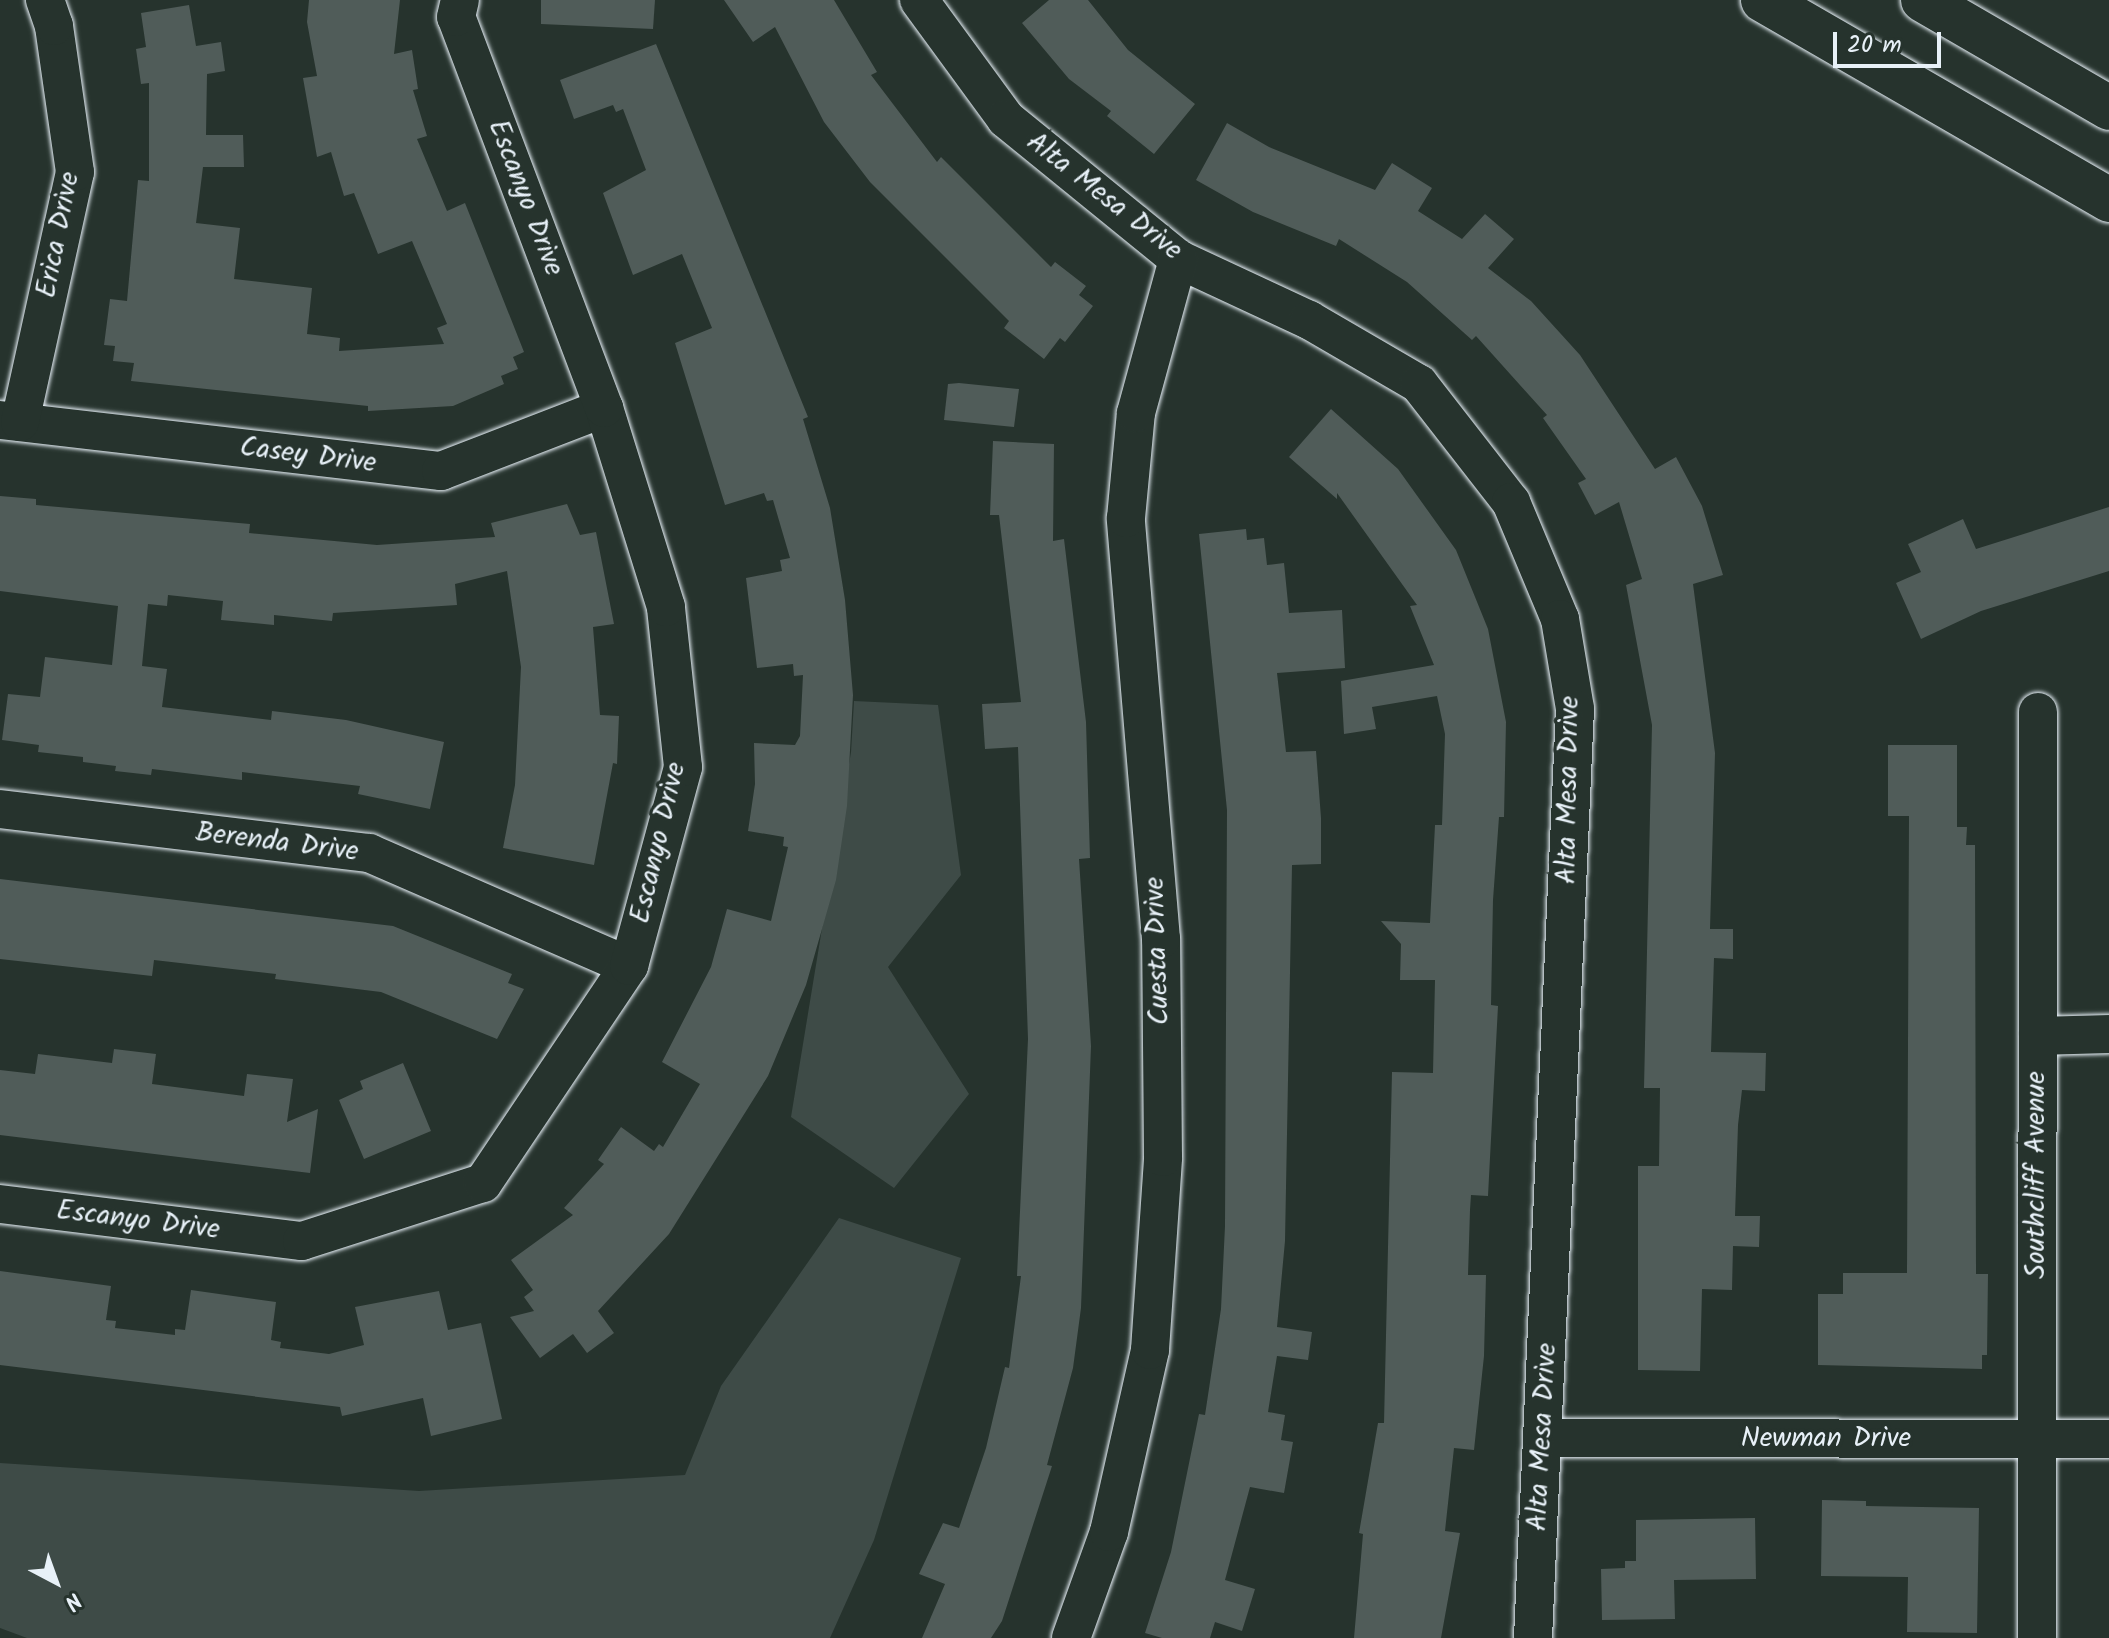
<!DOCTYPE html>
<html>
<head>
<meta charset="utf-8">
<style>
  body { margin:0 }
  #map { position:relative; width:2109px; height:1638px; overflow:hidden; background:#26332d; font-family:Kalam,sans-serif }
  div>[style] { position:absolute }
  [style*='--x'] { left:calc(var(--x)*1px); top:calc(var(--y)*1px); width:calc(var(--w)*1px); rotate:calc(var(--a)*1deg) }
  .green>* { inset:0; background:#3e4b47 }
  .building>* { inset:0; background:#505c59 }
  .roads { filter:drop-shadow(0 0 2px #e8f1f8) drop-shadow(0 0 2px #e8f1f8) }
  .minor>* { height:38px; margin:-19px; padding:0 19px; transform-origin:19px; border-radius:19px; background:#26332d }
  .major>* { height:44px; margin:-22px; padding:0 22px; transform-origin:22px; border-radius:22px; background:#26332d }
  span { translate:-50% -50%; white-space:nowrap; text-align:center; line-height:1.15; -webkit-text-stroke:7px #26332d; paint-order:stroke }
  .street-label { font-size:28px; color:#e8f1f8 }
  .north { position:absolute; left:16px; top:1542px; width:80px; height:80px; -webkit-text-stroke:6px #26332d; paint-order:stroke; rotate:139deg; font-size:22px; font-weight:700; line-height:32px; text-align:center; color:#e8f1f8 }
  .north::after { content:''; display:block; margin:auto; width:28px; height:36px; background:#e8f1f8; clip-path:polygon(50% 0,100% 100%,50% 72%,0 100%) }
  .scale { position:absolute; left:1833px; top:32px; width:108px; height:36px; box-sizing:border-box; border:4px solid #e8f1f8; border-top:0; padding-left:10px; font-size:24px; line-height:28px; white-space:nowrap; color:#e8f1f8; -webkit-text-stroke:6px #26332d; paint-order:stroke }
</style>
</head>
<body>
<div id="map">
  <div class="green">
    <div style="clip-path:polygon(854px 701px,938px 705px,961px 875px,888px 967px,969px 1094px,894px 1188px,791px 1117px,851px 752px)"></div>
    <div style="clip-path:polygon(839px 1218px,961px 1258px,874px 1540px,830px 1638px,27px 1638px,0 1628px,0 1463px,419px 1491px,685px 1475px,721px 1386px)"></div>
  </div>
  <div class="building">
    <div style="clip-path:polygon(309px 0,400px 0,394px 54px,412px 50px,418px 89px,413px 90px,427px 136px,417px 139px,447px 211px,465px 203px,524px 352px,513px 357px,518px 369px,501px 376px,504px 384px,453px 406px,368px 411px,368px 406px,131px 381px,134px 363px,113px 361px,115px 346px,104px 345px,110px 299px,127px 301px,138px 180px,149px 181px,149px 83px,141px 84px,136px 49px,146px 47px,141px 13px,189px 5px,196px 46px,221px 42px,225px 71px,207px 74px,206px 135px,243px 135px,244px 167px,203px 167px,196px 223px,240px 228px,234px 279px,312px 288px,307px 334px,340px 338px,339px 351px,444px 344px,437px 328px,447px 324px,412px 241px,378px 254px,354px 193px,344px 196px,331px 152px,317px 157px,303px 78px,317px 76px,307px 22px)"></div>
    <div style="clip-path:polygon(541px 0,655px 0,653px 29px,541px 24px)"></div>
    <div style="clip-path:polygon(724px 0,834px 0,877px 72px,871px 75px,937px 162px,941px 157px,1051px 267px,1055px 262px,1086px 286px,1079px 295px,1093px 306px,1065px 342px,1060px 338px,1044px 359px,1004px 328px,1009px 321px,870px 182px,824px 122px,775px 27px,753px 42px)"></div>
    <div style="clip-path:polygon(1049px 0,1088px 0,1128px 50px,1195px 104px,1154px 154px,1107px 116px,1111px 111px,1069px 79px,1022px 23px)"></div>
    <div style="clip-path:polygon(656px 44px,808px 417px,803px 419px,830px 508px,845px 600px,853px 695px,847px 806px,836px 880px,806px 985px,768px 1076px,669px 1234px,598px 1311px,614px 1333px,587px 1353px,573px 1334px,540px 1358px,510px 1317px,534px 1311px,524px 1297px,533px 1290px,511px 1260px,573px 1215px,564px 1208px,604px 1164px,598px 1160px,621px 1127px,654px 1151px,659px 1144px,663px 1147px,700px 1084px,662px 1062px,711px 967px,727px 909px,771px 921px,788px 847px,783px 846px,784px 837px,748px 831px,755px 784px,754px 743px,795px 745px,800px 736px,803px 675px,794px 676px,793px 664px,757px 668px,746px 578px,782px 571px,780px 560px,790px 558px,773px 500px,767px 501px,764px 493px,725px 505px,675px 343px,712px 328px,682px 254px,633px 275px,603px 193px,646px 170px,623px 109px,616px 112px,613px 105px,574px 119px,560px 80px)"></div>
    <div style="clip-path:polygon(1227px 123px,1269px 147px,1375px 190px,1392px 163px,1432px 188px,1418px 211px,1462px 239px,1485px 214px,1514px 239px,1488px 268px,1531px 301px,1580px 355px,1655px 469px,1676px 457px,1702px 506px,1723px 575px,1693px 584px,1715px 753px,1710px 929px,1733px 929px,1733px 959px,1714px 958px,1711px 1052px,1766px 1053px,1765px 1091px,1742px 1090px,1738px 1125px,1735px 1216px,1760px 1216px,1759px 1247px,1733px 1246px,1732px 1290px,1702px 1289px,1700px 1371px,1638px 1370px,1638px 1166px,1659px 1166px,1660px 1088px,1644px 1088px,1652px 725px,1626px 585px,1642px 579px,1619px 502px,1595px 515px,1578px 483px,1586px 479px,1543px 418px,1547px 415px,1476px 336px,1472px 340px,1407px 282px,1339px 239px,1336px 246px,1253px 212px,1196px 180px)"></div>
    <div style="clip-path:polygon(959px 383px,1019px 389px,1014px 427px,944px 420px,948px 384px)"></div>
    <div style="clip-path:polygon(1331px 409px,1398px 469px,1456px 550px,1488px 629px,1506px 722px,1504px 817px,1499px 817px,1493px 900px,1491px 1005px,1498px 1006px,1488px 1196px,1471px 1195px,1470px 1210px,1468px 1275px,1486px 1275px,1484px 1356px,1474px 1450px,1454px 1448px,1445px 1531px,1460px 1533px,1441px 1638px,1354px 1638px,1363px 1534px,1359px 1533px,1378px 1423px,1384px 1423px,1392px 1072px,1433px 1073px,1435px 980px,1400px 980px,1401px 944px,1381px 921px,1430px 923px,1435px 825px,1442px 825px,1445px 734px,1437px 696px,1372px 707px,1376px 729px,1344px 734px,1341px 681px,1434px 665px,1410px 606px,1417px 605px,1337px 493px,1337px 499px,1289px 457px)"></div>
    <div style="clip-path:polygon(993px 441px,1054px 444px,1053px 541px,1064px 539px,1086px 722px,1090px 858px,1079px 859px,1091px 1046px,1081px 1308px,1073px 1368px,1047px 1465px,1052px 1466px,1002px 1621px,991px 1638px,922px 1638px,945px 1584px,919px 1574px,943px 1523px,959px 1528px,986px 1448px,1005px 1367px,1009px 1368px,1021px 1276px,1017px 1276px,1028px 1039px,1018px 747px,985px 749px,982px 704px,1021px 702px,999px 515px,990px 515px)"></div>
    <div style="clip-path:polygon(0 496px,36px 499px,36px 505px,250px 524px,249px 533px,377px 545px,495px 537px,491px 523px,567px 504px,580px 535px,596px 532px,614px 624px,593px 627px,600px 715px,619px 716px,617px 764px,613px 763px,594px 865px,503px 848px,515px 785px,521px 667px,507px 571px,455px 584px,457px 605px,333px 613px,332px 621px,274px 615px,274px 625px,221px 620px,223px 601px,168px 595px,167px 606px,148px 604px,142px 666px,167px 669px,162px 707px,271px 720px,272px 711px,346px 720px,444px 742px,430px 809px,358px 794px,360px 786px,242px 772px,242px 780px,152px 769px,151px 775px,115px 771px,116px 766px,83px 762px,83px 757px,38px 752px,39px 745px,2px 740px,8px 694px,40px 697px,45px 657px,112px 665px,118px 606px,0 591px)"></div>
    <div style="clip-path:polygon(2109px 507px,2109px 571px,1981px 611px,1921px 639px,1896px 583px,1921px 572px,1908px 544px,1963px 519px,1976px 549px)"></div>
    <div style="clip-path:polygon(1246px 529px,1247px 540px,1264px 538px,1267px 565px,1284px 563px,1289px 613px,1342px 610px,1345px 668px,1277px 673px,1286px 752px,1316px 751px,1321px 818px,1321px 864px,1292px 865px,1285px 1241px,1277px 1327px,1312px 1332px,1308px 1360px,1277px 1356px,1268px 1412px,1285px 1415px,1281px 1440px,1293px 1442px,1284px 1493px,1250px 1487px,1225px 1580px,1255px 1589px,1242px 1631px,1215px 1622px,1210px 1638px,1162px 1638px,1145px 1633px,1171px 1552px,1199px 1414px,1205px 1415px,1221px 1309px,1225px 1226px,1227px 810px,1199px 534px)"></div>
    <div style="clip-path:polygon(1888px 745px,1957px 745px,1957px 827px,1967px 827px,1966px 845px,1975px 845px,1976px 1274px,1988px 1274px,1987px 1355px,1982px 1355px,1982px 1369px,1818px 1365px,1818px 1294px,1843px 1294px,1843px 1273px,1907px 1273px,1909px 816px,1888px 816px)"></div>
    <div style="clip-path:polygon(0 879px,393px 926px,512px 974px,508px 983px,524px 989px,497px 1039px,381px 992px,275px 979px,276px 974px,154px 960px,152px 976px,0 959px)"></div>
    <div style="clip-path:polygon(114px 1049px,156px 1054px,152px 1084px,244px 1096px,247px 1074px,293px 1079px,287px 1122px,318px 1109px,310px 1173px,0 1135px,0 1070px,35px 1074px,38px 1054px,112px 1063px)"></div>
    <div style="clip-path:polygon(403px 1063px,431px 1131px,364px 1159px,339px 1100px,363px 1089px,360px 1081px)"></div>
    <div style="clip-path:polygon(0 1271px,111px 1286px,106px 1320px,116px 1321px,115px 1328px,175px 1335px,175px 1329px,185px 1330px,191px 1290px,276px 1302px,271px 1340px,281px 1342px,280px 1348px,329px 1354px,364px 1345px,355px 1307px,439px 1291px,448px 1330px,481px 1323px,502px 1419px,431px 1436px,423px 1398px,342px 1416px,340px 1407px,0 1365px)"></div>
    <div style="clip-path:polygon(1822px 1500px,1866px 1501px,1866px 1506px,1979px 1508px,1977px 1633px,1907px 1632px,1908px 1577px,1821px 1576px)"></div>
    <div style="clip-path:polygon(1755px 1518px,1756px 1579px,1674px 1580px,1675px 1619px,1602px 1620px,1601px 1569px,1625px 1568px,1625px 1561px,1636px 1561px,1636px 1520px)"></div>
  </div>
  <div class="roads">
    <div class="minor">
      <div style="--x:919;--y:0;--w:147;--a:53.8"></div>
      <div style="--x:1006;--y:119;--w:222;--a:39.1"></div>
      <div style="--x:1178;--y:259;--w:145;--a:25"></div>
      <div style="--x:1309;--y:320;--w:127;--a:30.2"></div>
      <div style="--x:1419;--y:384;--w:150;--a:52.1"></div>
      <div style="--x:1511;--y:502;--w:127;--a:67.3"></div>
      <div style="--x:1560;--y:619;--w:91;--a:80.5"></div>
      <div style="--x:1575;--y:709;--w:930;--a:92.59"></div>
      <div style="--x:0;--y:420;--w:444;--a:6.6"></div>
      <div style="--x:441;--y:471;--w:175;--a:-21.1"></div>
      <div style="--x:20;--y:422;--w:256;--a:-77.6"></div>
      <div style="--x:75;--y:172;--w:148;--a:-98.2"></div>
      <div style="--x:54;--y:26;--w:28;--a:-109"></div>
      <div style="--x:0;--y:809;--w:372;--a:6.8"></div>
      <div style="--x:369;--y:853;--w:283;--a:23.5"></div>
      <div style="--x:2038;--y:1036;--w:71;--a:-1.6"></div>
      <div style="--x:0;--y:1204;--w:304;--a:7"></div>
      <div style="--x:302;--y:1241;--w:190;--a:-17.8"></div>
      <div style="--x:483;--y:1183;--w:262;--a:-56.1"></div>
      <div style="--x:629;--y:966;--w:206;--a:-74.8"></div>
      <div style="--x:683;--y:767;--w:161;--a:-96.1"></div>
      <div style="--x:666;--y:607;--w:208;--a:-107.3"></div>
      <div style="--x:604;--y:408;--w:418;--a:-110.7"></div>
      <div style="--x:456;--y:17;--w:17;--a:-77"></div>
      <div style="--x:1544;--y:1438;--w:565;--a:0.1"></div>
      <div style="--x:1071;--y:1638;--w:113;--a:-70.3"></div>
      <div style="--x:1109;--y:1532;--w:187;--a:-77.3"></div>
      <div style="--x:1150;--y:1350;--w:193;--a:-86.1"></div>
      <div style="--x:1163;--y:1157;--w:218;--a:-90.5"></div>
      <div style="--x:1161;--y:939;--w:422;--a:-94.8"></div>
      <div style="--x:1126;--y:518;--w:105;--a:-84.6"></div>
      <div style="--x:1136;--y:413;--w:160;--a:-74.7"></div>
      <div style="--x:2037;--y:1638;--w:926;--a:-89.94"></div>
    </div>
    <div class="major">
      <div style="--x:1763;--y:0;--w:400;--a:30"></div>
      <div style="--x:1923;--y:0;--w:215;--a:30.1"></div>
    </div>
  </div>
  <div class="street-label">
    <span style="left:1104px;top:197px;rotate:38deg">Alta Mesa Drive</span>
    <span style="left:525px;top:198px;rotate:69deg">Escanyo Drive</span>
    <span style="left:59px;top:235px;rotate:-79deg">Erica Drive</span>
    <span style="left:308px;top:456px;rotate:7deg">Casey Drive</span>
    <span style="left:1569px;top:790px;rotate:-89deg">Alta Mesa Drive</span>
    <span style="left:277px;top:843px;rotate:7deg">Berenda Drive</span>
    <span style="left:659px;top:843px;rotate:-77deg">Escanyo Drive</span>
    <span style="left:1158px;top:951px;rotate:-92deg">Cuesta Drive</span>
    <span style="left:2037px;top:1175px;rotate:-90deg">Southcliff Avenue</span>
    <span style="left:138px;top:1221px;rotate:7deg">Escanyo Drive</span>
    <span style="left:1543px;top:1437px;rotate:-87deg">Alta Mesa Drive</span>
    <span style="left:1826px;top:1439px">Newman Drive</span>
  </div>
  <div class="north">N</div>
  <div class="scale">20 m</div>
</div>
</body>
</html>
